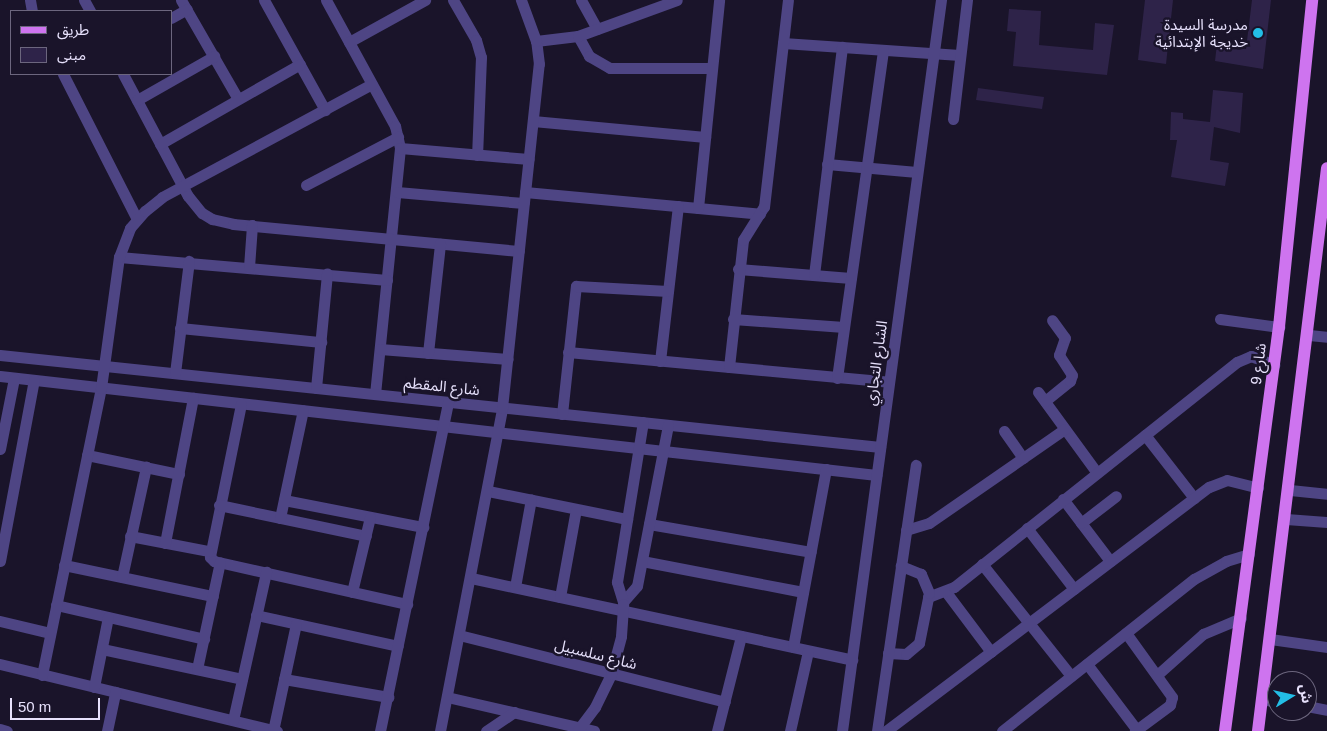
<!DOCTYPE html>
<html>
<head>
<meta charset="utf-8">
<style>
  body { margin:0 }
  #map { position:relative; width:1327px; height:731px; overflow:hidden; background:#1a142a; font-family:Arial,"Noto Sans Arabic",sans-serif }
  div>[style] { position:absolute }
  [style*='--x'] { left:calc(var(--x)*1px); top:calc(var(--y)*1px); width:calc(var(--w)*1px); rotate:calc(var(--a)*1deg) }
  .building>* { inset:0; background:#2e2349 }
  .minor>* { height:11px; margin:-5.5px; padding:0 5.5px; transform-origin:5.5px; border-radius:5.5px; background:#4e4584 }
  .major>* { height:12px; margin:-6px; padding:0 6px; transform-origin:6px; border-radius:6px; background:#ce74ef }
  .dots>* { width:14px; height:14px; translate:-50% -50%; box-sizing:border-box; border:2px solid #1a142a; border-radius:50% }
  span { translate:-50% -50%; white-space:nowrap; text-align:center; line-height:1.15; -webkit-text-stroke:5px #1a142a; paint-order:stroke }
  .poi-label { font-size:15px; color:#e7e1fc }
  .right { translate:-100% -50%; text-align:right }
  .street-label { font-size:15px; color:#e7e1fc }
  .legend { position:absolute; left:10px; top:10px; width:162px; height:65px; box-sizing:border-box; background:#1a142a; border:1px solid #6c667e; margin:0; padding:6px 9px; list-style:none; font-size:15px; color:#e7e1fc }
  .legend li { display:flex; align-items:center; gap:10px; height:25px }
  .legend b { width:25px; border:1px solid #6c667e }
  .north { position:absolute; left:1267px; top:671px; width:50px; height:50px; box-sizing:border-box; background:#1a142a; border:1px solid #6c667e; border-radius:50%; rotate:81deg; font-size:14px; font-weight:700; line-height:20px; text-align:center; color:#e7e1fc }
  .north::after { content:''; display:block; margin:auto; width:18px; height:22px; background:#23bee6; clip-path:polygon(50% 0,100% 100%,50% 72%,0 100%) }
  .scale { position:absolute; left:10px; top:698px; width:90px; height:22px; box-sizing:border-box; border:2px solid #e7e1fc; border-top:0; padding-left:6px; font-size:15px; line-height:18px; white-space:nowrap; color:#e7e1fc; -webkit-text-stroke:4px #1a142a; paint-order:stroke }
</style>
</head>
<body>
<div id="map">
  <div class="building">
    <div style="clip-path:polygon(1145px 0,1173px 0,1166px 64px,1138px 60px)"></div>
    <div style="clip-path:polygon(1252px 0,1271px 0,1263px 69px,1215px 61px,1217px 44px,1246px 49px)"></div>
    <div style="clip-path:polygon(1009px 9px,1041px 11px,1039px 45px,1093px 50px,1095px 23px,1114px 25px,1107px 75px,1013px 66px,1016px 32px,1007px 31px)"></div>
    <div style="clip-path:polygon(978px 88px,1044px 97px,1042px 109px,976px 100px)"></div>
    <div style="clip-path:polygon(1213px 90px,1243px 93px,1240px 133px,1214px 127px,1210px 160px,1229px 163px,1225px 186px,1171px 177px,1177px 140px,1170px 140px,1171px 112px,1183px 113px,1183px 119px,1210px 122px)"></div>
  </div>
  <div class="minor">
    <div style="--x:30;--y:0;--w:11;--a:80"></div>
    <div style="--x:84;--y:0;--w:13;--a:61"></div>
    <div style="--x:181;--y:0;--w:114;--a:60.1"></div>
    <div style="--x:264;--y:0;--w:126;--a:61"></div>
    <div style="--x:326;--y:0;--w:144;--a:61.3"></div>
    <div style="--x:395;--y:126;--w:23;--a:77"></div>
    <div style="--x:400;--y:148;--w:247;--a:95.8"></div>
    <div style="--x:453;--y:0;--w:46;--a:60.1"></div>
    <div style="--x:476;--y:40;--w:18;--a:74"></div>
    <div style="--x:481;--y:57;--w:98;--a:92.3"></div>
    <div style="--x:581;--y:0;--w:33;--a:61"></div>
    <div style="--x:171;--y:18;--w:18;--a:-29"></div>
    <div style="--x:578;--y:36;--w:23;--a:61"></div>
    <div style="--x:589;--y:56;--w:24;--a:30"></div>
    <div style="--x:610;--y:68;--w:102;--a:0"></div>
    <div style="--x:536;--y:41;--w:42;--a:-6.8"></div>
    <div style="--x:578;--y:36;--w:105;--a:-20"></div>
    <div style="--x:349;--y:42;--w:87;--a:-28.9"></div>
    <div style="--x:783;--y:43;--w:177;--a:3.9"></div>
    <div style="--x:63;--y:74;--w:163;--a:63"></div>
    <div style="--x:123;--y:74;--w:138;--a:62"></div>
    <div style="--x:188;--y:196;--w:22;--a:51"></div>
    <div style="--x:202;--y:213;--w:12;--a:31"></div>
    <div style="--x:212;--y:219;--w:22;--a:13"></div>
    <div style="--x:233;--y:224;--w:287;--a:5.4"></div>
    <div style="--x:137;--y:100;--w:89;--a:-29.7"></div>
    <div style="--x:953;--y:119;--w:120;--a:-83.3"></div>
    <div style="--x:533;--y:121;--w:173;--a:5.3"></div>
    <div style="--x:160;--y:144;--w:161;--a:-29.7"></div>
    <div style="--x:400;--y:148;--w:129;--a:4.9"></div>
    <div style="--x:827;--y:164;--w:90;--a:5.1"></div>
    <div style="--x:306;--y:185;--w:104;--a:-27.6"></div>
    <div style="--x:397;--y:192;--w:127;--a:5"></div>
    <div style="--x:525;--y:192;--w:236;--a:5.3"></div>
    <div style="--x:698;--y:208;--w:209;--a:-84.2"></div>
    <div style="--x:119;--y:257;--w:269;--a:4.9"></div>
    <div style="--x:249;--y:267;--w:42;--a:-85.9"></div>
    <div style="--x:738;--y:269;--w:113;--a:4.6"></div>
    <div style="--x:814;--y:275;--w:230;--a:-83"></div>
    <div style="--x:733;--y:319;--w:111;--a:4.1"></div>
    <div style="--x:1220;--y:319;--w:60;--a:7.7"></div>
    <div style="--x:180;--y:328;--w:142;--a:5.7"></div>
    <div style="--x:1309;--y:335;--w:18;--a:6"></div>
    <div style="--x:380;--y:349;--w:128;--a:4.5"></div>
    <div style="--x:568;--y:352;--w:322;--a:5.3"></div>
    <div style="--x:428;--y:353;--w:110;--a:-83.7"></div>
    <div style="--x:0;--y:355;--w:885;--a:5.97"></div>
    <div style="--x:660;--y:361;--w:156;--a:-83.4"></div>
    <div style="--x:729;--y:367;--w:128;--a:-83.7"></div>
    <div style="--x:743;--y:240;--w:39;--a:-58"></div>
    <div style="--x:764;--y:207;--w:208;--a:-83.4"></div>
    <div style="--x:175;--y:373;--w:113;--a:-82.9"></div>
    <div style="--x:0;--y:376;--w:882;--a:6.45"></div>
    <div style="--x:837;--y:378;--w:331;--a:-82"></div>
    <div style="--x:316;--y:388;--w:115;--a:-84.5"></div>
    <div style="--x:1038;--y:392;--w:100;--a:53.9"></div>
    <div style="--x:1045;--y:401;--w:32;--a:-39"></div>
    <div style="--x:1070;--y:381;--w:6;--a:-72"></div>
    <div style="--x:1072;--y:375;--w:24;--a:-123"></div>
    <div style="--x:1059;--y:355;--w:18;--a:-71"></div>
    <div style="--x:1065;--y:338;--w:22;--a:-126"></div>
    <div style="--x:241;--y:404;--w:156;--a:101.5"></div>
    <div style="--x:210;--y:557;--w:6;--a:45"></div>
    <div style="--x:214;--y:561;--w:198;--a:12.6"></div>
    <div style="--x:562;--y:414;--w:129;--a:-83.8"></div>
    <div style="--x:576;--y:286;--w:92;--a:3.1"></div>
    <div style="--x:1004;--y:431;--w:33;--a:55"></div>
    <div style="--x:1145;--y:435;--w:80;--a:52.1"></div>
    <div style="--x:0;--y:449;--w:72;--a:-78.8"></div>
    <div style="--x:87;--y:455;--w:94;--a:11.7"></div>
    <div style="--x:1290;--y:490;--w:37;--a:6"></div>
    <div style="--x:488;--y:491;--w:142;--a:11.4"></div>
    <div style="--x:1063;--y:499;--w:78;--a:52.8"></div>
    <div style="--x:284;--y:500;--w:142;--a:11"></div>
    <div style="--x:219;--y:505;--w:150;--a:11.9"></div>
    <div style="--x:280;--y:518;--w:110;--a:-78"></div>
    <div style="--x:1286;--y:519;--w:41;--a:4.2"></div>
    <div style="--x:1081;--y:523;--w:44;--a:-37.6"></div>
    <div style="--x:649;--y:524;--w:164;--a:9.8"></div>
    <div style="--x:1027;--y:528;--w:77;--a:52.4"></div>
    <div style="--x:906;--y:530;--w:24;--a:-17"></div>
    <div style="--x:929;--y:523;--w:165;--a:-34.7"></div>
    <div style="--x:130;--y:536;--w:79;--a:10.9"></div>
    <div style="--x:165;--y:543;--w:148;--a:-79.1"></div>
    <div style="--x:0;--y:561;--w:184;--a:-79.4"></div>
    <div style="--x:642;--y:561;--w:164;--a:10.9"></div>
    <div style="--x:982;--y:564;--w:143;--a:51.5"></div>
    <div style="--x:64;--y:565;--w:152;--a:11.8"></div>
    <div style="--x:122;--y:577;--w:113;--a:-77.7"></div>
    <div style="--x:471;--y:578;--w:390;--a:12.1"></div>
    <div style="--x:515;--y:587;--w:89;--a:-79.7"></div>
    <div style="--x:352;--y:592;--w:77;--a:-76.5"></div>
    <div style="--x:946;--y:592;--w:75;--a:53.1"></div>
    <div style="--x:560;--y:597;--w:89;--a:-79.7"></div>
    <div style="--x:928;--y:597;--w:28;--a:-21"></div>
    <div style="--x:954;--y:587;--w:362;--a:-38.5"></div>
    <div style="--x:1237;--y:362;--w:15;--a:-23"></div>
    <div style="--x:1251;--y:356;--w:25;--a:21"></div>
    <div style="--x:623;--y:602;--w:21;--a:-49"></div>
    <div style="--x:637;--y:586;--w:164;--a:-79.1"></div>
    <div style="--x:623;--y:602;--w:21;--a:-107"></div>
    <div style="--x:617;--y:582;--w:162;--a:-80.8"></div>
    <div style="--x:56;--y:605;--w:152;--a:12.9"></div>
    <div style="--x:256;--y:615;--w:145;--a:12.3"></div>
    <div style="--x:0;--y:621;--w:51;--a:13.5"></div>
    <div style="--x:1126;--y:633;--w:79;--a:54.3"></div>
    <div style="--x:1172;--y:697;--w:8;--a:104"></div>
    <div style="--x:1170;--y:705;--w:44;--a:143.4"></div>
    <div style="--x:459;--y:635;--w:274;--a:14.1"></div>
    <div style="--x:1270;--y:639;--w:58;--a:8"></div>
    <div style="--x:793;--y:647;--w:181;--a:-79.5"></div>
    <div style="--x:102;--y:649;--w:143;--a:12.1"></div>
    <div style="--x:888;--y:653;--w:18;--a:3"></div>
    <div style="--x:906;--y:654;--w:17;--a:-40"></div>
    <div style="--x:919;--y:643;--w:51;--a:-78.7"></div>
    <div style="--x:929;--y:593;--w:21;--a:-113"></div>
    <div style="--x:921;--y:574;--w:22;--a:-158"></div>
    <div style="--x:0;--y:664;--w:285;--a:13.6"></div>
    <div style="--x:1087;--y:664;--w:83;--a:52.9"></div>
    <div style="--x:197;--y:669;--w:109;--a:-77.9"></div>
    <div style="--x:42;--y:675;--w:293;--a:-78.4"></div>
    <div style="--x:101;--y:388;--w:132;--a:-82.2"></div>
    <div style="--x:119;--y:257;--w:31;--a:-69"></div>
    <div style="--x:130;--y:228;--w:23;--a:-49"></div>
    <div style="--x:145;--y:211;--w:22;--a:-39"></div>
    <div style="--x:162;--y:197;--w:238;--a:-28.3"></div>
    <div style="--x:1157;--y:675;--w:62;--a:-41.7"></div>
    <div style="--x:1203;--y:634;--w:41;--a:-22.8"></div>
    <div style="--x:284;--y:679;--w:106;--a:9.8"></div>
    <div style="--x:94;--y:687;--w:71;--a:-78.7"></div>
    <div style="--x:447;--y:697;--w:151;--a:13"></div>
    <div style="--x:1262;--y:699;--w:15;--a:11"></div>
    <div style="--x:1307;--y:706;--w:20;--a:11"></div>
    <div style="--x:233;--y:720;--w:152;--a:-77.4"></div>
    <div style="--x:0;--y:729;--w:7;--a:16"></div>
    <div style="--x:107;--y:731;--w:40;--a:-78"></div>
    <div style="--x:273;--y:731;--w:109;--a:-77.9"></div>
    <div style="--x:380;--y:731;--w:336;--a:-78.3"></div>
    <div style="--x:440;--y:731;--w:329;--a:-79.1"></div>
    <div style="--x:502;--y:408;--w:346;--a:-83.9"></div>
    <div style="--x:539;--y:64;--w:23;--a:-97"></div>
    <div style="--x:536;--y:41;--w:44;--a:-110.1"></div>
    <div style="--x:486;--y:731;--w:34;--a:-34"></div>
    <div style="--x:577;--y:731;--w:30;--a:-53"></div>
    <div style="--x:595;--y:707;--w:37;--a:-64"></div>
    <div style="--x:611;--y:674;--w:39;--a:-75"></div>
    <div style="--x:621;--y:636;--w:32;--a:-86"></div>
    <div style="--x:717;--y:731;--w:98;--a:-75.8"></div>
    <div style="--x:790;--y:731;--w:82;--a:-77.3"></div>
    <div style="--x:842;--y:731;--w:738;--a:-82.29"></div>
    <div style="--x:877;--y:731;--w:269;--a:-81.7"></div>
    <div style="--x:886;--y:731;--w:405;--a:-37.1"></div>
    <div style="--x:1209;--y:487;--w:19;--a:-21"></div>
    <div style="--x:1227;--y:480;--w:32;--a:14"></div>
    <div style="--x:1002;--y:731;--w:245;--a:-38.4"></div>
    <div style="--x:1194;--y:579;--w:37;--a:-29"></div>
    <div style="--x:1226;--y:561;--w:24;--a:-17"></div>
  </div>
  <div class="major">
    <div style="--x:1225;--y:731;--w:408;--a:-82.4"></div>
    <div style="--x:1279;--y:327;--w:329;--a:-84.2"></div>
    <div style="--x:1258;--y:731;--w:567;--a:-83.01"></div>
  </div>
  <div class="dots">
    <div style="left:1258px;top:33px;background:#23bee6"></div>
  </div>
  <div class="poi-label">
    <span class="right" style="left:1248px;top:33px">مدرسة السيدة<br>خديجة الإبتدائية</span>
  </div>
  <div class="street-label">
    <span style="left:876px;top:363px;rotate:-82deg">الشارع التجاري</span>
    <span style="left:1258px;top:364px;rotate:-83deg">شارع 9</span>
    <span style="left:442px;top:386px;rotate:6deg">شارع المقطم</span>
    <span style="left:596px;top:654px;rotate:14deg">شارع سلسبيل</span>
  </div>
  <ul class="legend">
  <li><b style="height:6px;background:#ce74ef"></b>طريق</li>
  <li><b style="height:14px;background:#2e2349"></b>مبنى</li>
  </ul>
  <div class="north">ش</div>
  <div class="scale">50 m</div>
</div>
</body>
</html>
